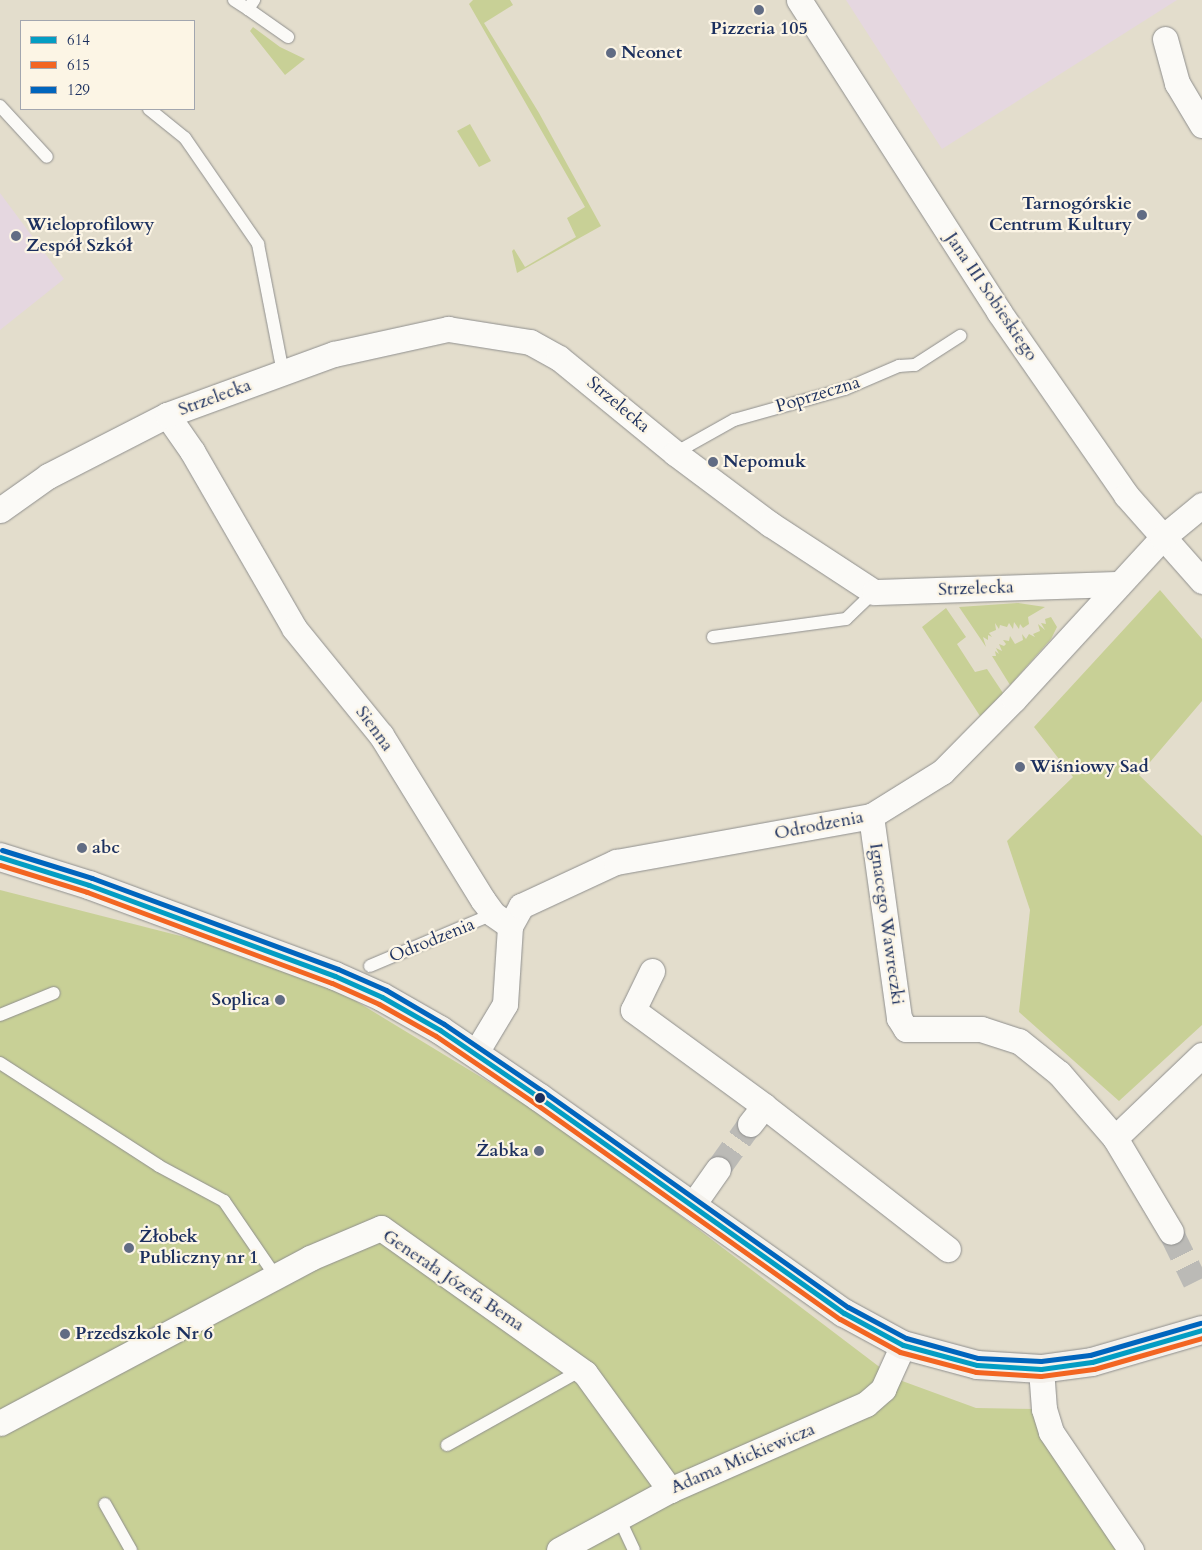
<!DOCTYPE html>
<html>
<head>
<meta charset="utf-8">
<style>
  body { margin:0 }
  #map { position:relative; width:1202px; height:1550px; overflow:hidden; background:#e3ddcc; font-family:Cardo,serif }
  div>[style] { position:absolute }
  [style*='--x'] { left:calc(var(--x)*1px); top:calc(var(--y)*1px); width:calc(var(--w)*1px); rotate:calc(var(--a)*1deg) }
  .built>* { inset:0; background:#e5d7e0 }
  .green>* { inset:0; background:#c8d096 }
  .street-tunnel>* { height:25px; margin-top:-12.5px; transform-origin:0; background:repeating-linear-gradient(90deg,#bbbab6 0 25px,transparent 0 37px) }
  .roads { filter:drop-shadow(0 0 1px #8f8f8e) drop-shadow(0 0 1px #8f8f8e) }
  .lane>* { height:12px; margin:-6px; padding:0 6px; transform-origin:6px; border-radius:6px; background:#fbfaf7 }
  .street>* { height:25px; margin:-12.5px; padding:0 12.5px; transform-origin:12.5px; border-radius:12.5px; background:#fbfaf7 }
  .secondary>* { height:28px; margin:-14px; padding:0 14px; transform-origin:14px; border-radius:14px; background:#f4f1ec }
  .bus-1>* { height:5px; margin:-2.5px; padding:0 2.5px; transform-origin:2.5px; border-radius:2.5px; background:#039dc3 }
  .bus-2>* { height:5px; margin:-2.5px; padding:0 2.5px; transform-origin:2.5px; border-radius:2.5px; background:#f26522 }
  .bus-3>* { height:5px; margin:-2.5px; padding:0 2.5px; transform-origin:2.5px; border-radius:2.5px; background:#0065bd }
  .dots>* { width:14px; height:14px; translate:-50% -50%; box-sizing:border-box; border:2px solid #fcf5e5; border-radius:50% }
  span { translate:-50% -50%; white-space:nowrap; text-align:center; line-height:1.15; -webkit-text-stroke:4.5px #fcf5e5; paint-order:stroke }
  .poi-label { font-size:18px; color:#1b2f5e; font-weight:700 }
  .left { translate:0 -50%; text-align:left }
  .right { translate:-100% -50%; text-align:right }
  .street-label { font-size:18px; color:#1b2f5e }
  .legend { position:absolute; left:20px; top:20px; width:175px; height:90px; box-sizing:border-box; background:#fcf5e5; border:1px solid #a2a6af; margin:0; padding:6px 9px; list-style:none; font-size:15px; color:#1b2f5e }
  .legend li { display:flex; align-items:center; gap:10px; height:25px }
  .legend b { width:25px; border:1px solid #a2a6af }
</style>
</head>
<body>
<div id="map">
  <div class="built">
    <div style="clip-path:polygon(846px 0,1177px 0,942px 149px)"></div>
    <div style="clip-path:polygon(0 193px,64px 279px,0 330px)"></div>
  </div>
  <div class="green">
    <div style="clip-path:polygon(473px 0,510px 0,513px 5px,484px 23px,539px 113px,601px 226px,517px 273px,512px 251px,514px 249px,525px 267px,576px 237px,567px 218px,585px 207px,469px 4px)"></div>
    <div style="clip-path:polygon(253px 27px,280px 47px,305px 59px,285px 75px,250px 31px)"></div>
    <div style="clip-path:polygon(470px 124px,491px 161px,479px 167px,457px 131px)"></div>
    <div style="clip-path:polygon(1160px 590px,1202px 639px,1202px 701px,1139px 775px,1202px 836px,1202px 1025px,1119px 1101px,1019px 1012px,1030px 910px,1007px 841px,1073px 777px,1034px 727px)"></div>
    <div style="clip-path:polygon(1018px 603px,1045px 607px,1028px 617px,1029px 624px,1023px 628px,1020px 624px,1019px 629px,1014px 622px,1013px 629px,1009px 623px,1007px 627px,1000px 625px,999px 629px,995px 623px,996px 630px,989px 633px,992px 637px,988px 635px,988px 640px,983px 637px,986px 647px,959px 607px)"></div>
    <div style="clip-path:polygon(946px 608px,966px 637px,957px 644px,975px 672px,987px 669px,1003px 693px,980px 716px,922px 627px)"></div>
    <div style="clip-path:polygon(1051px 617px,1057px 627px,1051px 639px,1010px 685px,992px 656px,996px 656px,995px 651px,999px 654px,996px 648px,1002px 651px,999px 644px,1004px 646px,1006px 644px,1003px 640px,1009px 641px,1010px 636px,1015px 644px,1023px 640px,1022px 634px,1026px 639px,1029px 634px,1035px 637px,1033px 634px,1040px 631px,1038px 624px,1045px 630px,1041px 623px,1046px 624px,1045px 619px)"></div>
    <div style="clip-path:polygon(0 890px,298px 966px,565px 1128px,894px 1378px,976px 1408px,1040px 1409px,1129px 1550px,0 1550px)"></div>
  </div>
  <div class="street-tunnel">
    <div style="--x:718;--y:1169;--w:55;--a:-54.6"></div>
    <div style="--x:1171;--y:1232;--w:55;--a:63.9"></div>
  </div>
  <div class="roads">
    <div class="lane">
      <div style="--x:234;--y:0;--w:17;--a:33"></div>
      <div style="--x:248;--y:9;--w:11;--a:-56"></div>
      <div style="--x:248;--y:9;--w:49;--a:35"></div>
      <div style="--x:0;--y:106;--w:69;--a:47.3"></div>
      <div style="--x:149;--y:109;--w:46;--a:38.9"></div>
      <div style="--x:185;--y:138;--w:129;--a:55.4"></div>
      <div style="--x:258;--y:244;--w:131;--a:79"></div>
      <div style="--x:675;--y:453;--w:68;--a:-29.2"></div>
      <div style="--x:734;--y:420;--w:115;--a:-15.6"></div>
      <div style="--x:845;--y:389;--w:59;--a:-23.1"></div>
      <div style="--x:899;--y:366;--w:16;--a:-4"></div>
      <div style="--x:915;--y:365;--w:54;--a:-32.8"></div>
      <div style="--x:713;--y:637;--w:134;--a:-7.7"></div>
      <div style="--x:846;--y:619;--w:39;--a:-44"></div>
      <div style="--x:370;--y:966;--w:134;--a:-22.9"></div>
      <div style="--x:0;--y:1015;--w:58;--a:-22.2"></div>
      <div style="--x:0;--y:1063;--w:189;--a:32.9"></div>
      <div style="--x:159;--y:1166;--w:74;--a:28.3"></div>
      <div style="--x:224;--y:1201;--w:92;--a:55.6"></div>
      <div style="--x:447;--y:1445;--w:154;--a:-29.2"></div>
      <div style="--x:105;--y:1504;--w:53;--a:60.5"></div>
      <div style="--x:619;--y:1518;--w:35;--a:65"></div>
    </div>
    <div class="street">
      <div style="--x:799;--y:0;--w:371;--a:57.3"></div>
      <div style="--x:999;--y:312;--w:223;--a:55.2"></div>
      <div style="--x:1126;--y:495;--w:115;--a:48.5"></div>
      <div style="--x:1165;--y:39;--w:46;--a:74.7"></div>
      <div style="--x:1177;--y:83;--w:49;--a:59.2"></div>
      <div style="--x:167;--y:415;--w:44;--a:55.2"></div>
      <div style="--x:192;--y:451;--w:204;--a:60"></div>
      <div style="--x:294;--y:628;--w:138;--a:50.9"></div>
      <div style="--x:381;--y:735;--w:194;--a:58.3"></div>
      <div style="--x:483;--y:900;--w:17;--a:54"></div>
      <div style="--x:493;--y:914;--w:21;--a:35"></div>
      <div style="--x:0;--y:510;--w:59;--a:-35.3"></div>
      <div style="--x:48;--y:476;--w:134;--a:-27.1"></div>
      <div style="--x:167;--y:415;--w:178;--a:-20.1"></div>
      <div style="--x:334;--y:354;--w:117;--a:-12.4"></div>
      <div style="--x:448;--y:329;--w:83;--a:9"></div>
      <div style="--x:530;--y:342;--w:33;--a:29"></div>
      <div style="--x:559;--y:358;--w:150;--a:39.3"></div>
      <div style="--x:675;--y:453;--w:119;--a:36.8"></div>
      <div style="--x:770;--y:524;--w:124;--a:33.2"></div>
      <div style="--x:874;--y:592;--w:245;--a:-1.9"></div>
      <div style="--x:871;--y:816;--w:204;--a:82.1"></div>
      <div style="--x:899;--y:1018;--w:13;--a:58"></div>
      <div style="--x:906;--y:1029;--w:75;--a:0"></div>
      <div style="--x:981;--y:1029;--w:40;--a:18"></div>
      <div style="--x:1019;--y:1041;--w:51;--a:38.7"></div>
      <div style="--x:1059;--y:1073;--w:86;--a:49.3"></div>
      <div style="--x:1115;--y:1138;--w:109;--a:59.2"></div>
      <div style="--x:652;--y:971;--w:43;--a:116"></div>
      <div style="--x:633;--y:1010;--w:162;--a:36.2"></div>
      <div style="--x:475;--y:1054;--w:58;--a:-59"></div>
      <div style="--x:505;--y:1004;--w:78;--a:-86.3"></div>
      <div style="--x:510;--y:926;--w:23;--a:-61"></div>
      <div style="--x:521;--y:906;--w:105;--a:-24.9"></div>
      <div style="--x:616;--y:862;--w:259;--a:-10.2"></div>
      <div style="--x:871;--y:816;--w:84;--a:-31.8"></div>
      <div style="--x:942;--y:772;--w:103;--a:-45.4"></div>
      <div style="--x:1014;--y:699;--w:219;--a:-47.4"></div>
      <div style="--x:1162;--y:538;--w:52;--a:-39.5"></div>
      <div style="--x:750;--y:1124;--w:23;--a:-52"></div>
      <div style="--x:764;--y:1106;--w:233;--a:37.9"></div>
      <div style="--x:1115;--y:1138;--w:120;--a:-43.7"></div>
      <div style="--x:692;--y:1206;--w:45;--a:-54.9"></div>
      <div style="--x:1041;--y:1369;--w:40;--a:85.7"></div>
      <div style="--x:1044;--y:1409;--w:24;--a:73"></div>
      <div style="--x:1051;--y:1432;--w:143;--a:55.9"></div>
      <div style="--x:0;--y:1423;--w:351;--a:-28"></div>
      <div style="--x:310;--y:1258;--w:77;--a:-22.9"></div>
      <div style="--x:381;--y:1228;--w:250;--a:35.4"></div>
      <div style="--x:585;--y:1373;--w:145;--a:54"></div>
      <div style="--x:559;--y:1550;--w:126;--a:-28.4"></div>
      <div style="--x:670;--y:1490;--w:214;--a:-23.7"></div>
      <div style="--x:866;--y:1404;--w:23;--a:-41"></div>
      <div style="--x:883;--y:1389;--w:48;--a:-65.6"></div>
    </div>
    <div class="secondary">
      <div style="--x:0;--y:857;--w:93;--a:17.5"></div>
      <div style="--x:89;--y:885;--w:262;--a:20.3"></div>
      <div style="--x:335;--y:976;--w:51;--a:24.1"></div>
      <div style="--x:382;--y:997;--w:67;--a:29.6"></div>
      <div style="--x:440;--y:1030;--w:121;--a:34.2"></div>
      <div style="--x:540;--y:1098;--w:372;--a:35.3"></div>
      <div style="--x:844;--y:1313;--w:67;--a:28.5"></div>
      <div style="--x:903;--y:1345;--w:77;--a:15.1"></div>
      <div style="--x:977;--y:1365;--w:64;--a:3.6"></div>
      <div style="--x:1041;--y:1369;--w:51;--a:-7.8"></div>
      <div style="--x:1092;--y:1362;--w:115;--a:-16.2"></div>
    </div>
  </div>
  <div class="bus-1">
    <div style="--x:0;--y:857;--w:93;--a:17.5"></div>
    <div style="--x:89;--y:885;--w:262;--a:20.3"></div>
    <div style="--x:335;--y:976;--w:51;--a:24.1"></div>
    <div style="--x:382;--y:997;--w:67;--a:29.6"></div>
    <div style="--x:440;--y:1030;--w:121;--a:34.2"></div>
    <div style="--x:540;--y:1098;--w:372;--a:35.3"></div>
    <div style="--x:844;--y:1313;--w:67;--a:28.5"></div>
    <div style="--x:903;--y:1345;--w:77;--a:15.1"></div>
    <div style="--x:977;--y:1365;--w:64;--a:3.6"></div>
    <div style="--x:1041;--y:1369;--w:51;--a:-7.8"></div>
    <div style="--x:1092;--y:1362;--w:115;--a:-16.2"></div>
  </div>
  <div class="bus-2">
    <div style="--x:0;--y:865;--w:91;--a:17.2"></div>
    <div style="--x:87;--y:892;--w:261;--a:20.4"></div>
    <div style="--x:332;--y:983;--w:51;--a:24.1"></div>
    <div style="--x:379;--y:1004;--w:65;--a:29.3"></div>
    <div style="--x:436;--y:1036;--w:121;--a:34.2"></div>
    <div style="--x:536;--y:1104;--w:372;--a:35.3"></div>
    <div style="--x:840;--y:1319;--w:68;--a:28.8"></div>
    <div style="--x:900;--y:1352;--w:79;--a:14.7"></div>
    <div style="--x:976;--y:1372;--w:65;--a:3.5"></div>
    <div style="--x:1041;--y:1376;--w:53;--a:-7.5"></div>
    <div style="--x:1094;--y:1369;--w:112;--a:-16"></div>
  </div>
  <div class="bus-3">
    <div style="--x:2;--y:850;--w:94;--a:17.3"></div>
    <div style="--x:92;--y:878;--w:262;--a:20.3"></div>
    <div style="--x:338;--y:969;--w:52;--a:23.6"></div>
    <div style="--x:386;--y:990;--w:67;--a:30.4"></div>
    <div style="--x:444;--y:1024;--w:121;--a:34.2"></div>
    <div style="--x:544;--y:1092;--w:372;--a:35.3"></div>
    <div style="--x:848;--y:1307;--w:66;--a:28.1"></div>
    <div style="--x:906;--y:1338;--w:75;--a:15.5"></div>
    <div style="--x:978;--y:1358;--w:63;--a:2.7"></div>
    <div style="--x:1041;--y:1361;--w:49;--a:-7"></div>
    <div style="--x:1090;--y:1355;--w:115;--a:-16.2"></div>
  </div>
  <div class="dots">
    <div style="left:759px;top:10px;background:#616c84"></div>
    <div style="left:611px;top:53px;background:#616c84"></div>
    <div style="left:1142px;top:215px;background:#616c84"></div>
    <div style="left:16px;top:236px;background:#616c84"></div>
    <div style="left:713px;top:462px;background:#616c84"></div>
    <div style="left:1020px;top:767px;background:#616c84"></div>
    <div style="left:82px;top:848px;background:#616c84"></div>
    <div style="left:280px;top:1000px;background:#616c84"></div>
    <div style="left:540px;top:1098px;background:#1b2f5e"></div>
    <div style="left:539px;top:1151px;background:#616c84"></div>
    <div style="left:129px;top:1248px;background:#616c84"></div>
    <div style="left:65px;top:1334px;background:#616c84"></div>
  </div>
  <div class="poi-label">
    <span style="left:759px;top:29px">Pizzeria 105</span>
    <span class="left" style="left:621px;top:53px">Neonet</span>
    <span class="right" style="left:1132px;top:215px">Tarnogórskie<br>Centrum Kultury</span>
    <span class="left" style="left:26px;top:236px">Wieloprofilowy<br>Zespół Szkół</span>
    <span class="left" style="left:723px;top:462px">Nepomuk</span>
    <span class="left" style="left:1030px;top:767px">Wiśniowy Sad</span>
    <span class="left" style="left:92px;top:848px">abc</span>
    <span class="right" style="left:270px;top:1000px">Soplica</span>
    <span class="right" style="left:529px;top:1151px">Żabka</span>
    <span class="left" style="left:139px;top:1248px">Żłobek<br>Publiczny nr 1</span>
    <span class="left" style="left:75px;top:1334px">Przedszkole Nr 6</span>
  </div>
  <div class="street-label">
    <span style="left:991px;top:297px;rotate:56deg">Jana III Sobieskiego</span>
    <span style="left:818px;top:395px;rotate:-17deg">Poprzeczna</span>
    <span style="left:215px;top:398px;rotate:-20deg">Strzelecka</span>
    <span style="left:618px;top:405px;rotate:40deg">Strzelecka</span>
    <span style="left:976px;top:589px;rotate:-2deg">Strzelecka</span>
    <span style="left:374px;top:729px;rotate:54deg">Sienna</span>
    <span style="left:819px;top:826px;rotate:-11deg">Odrodzenia</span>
    <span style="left:886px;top:924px;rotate:82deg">Ignacego Wawreczki</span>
    <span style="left:432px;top:941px;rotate:-22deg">Odrodzenia</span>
    <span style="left:453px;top:1281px;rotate:34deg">Generała Józefa Bema</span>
    <span style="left:743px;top:1459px;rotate:-23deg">Adama Mickiewicza</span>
  </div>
  <ul class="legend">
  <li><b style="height:6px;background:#039dc3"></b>614</li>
  <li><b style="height:6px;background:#f26522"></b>615</li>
  <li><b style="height:6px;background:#0065bd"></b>129</li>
  </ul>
</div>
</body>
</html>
